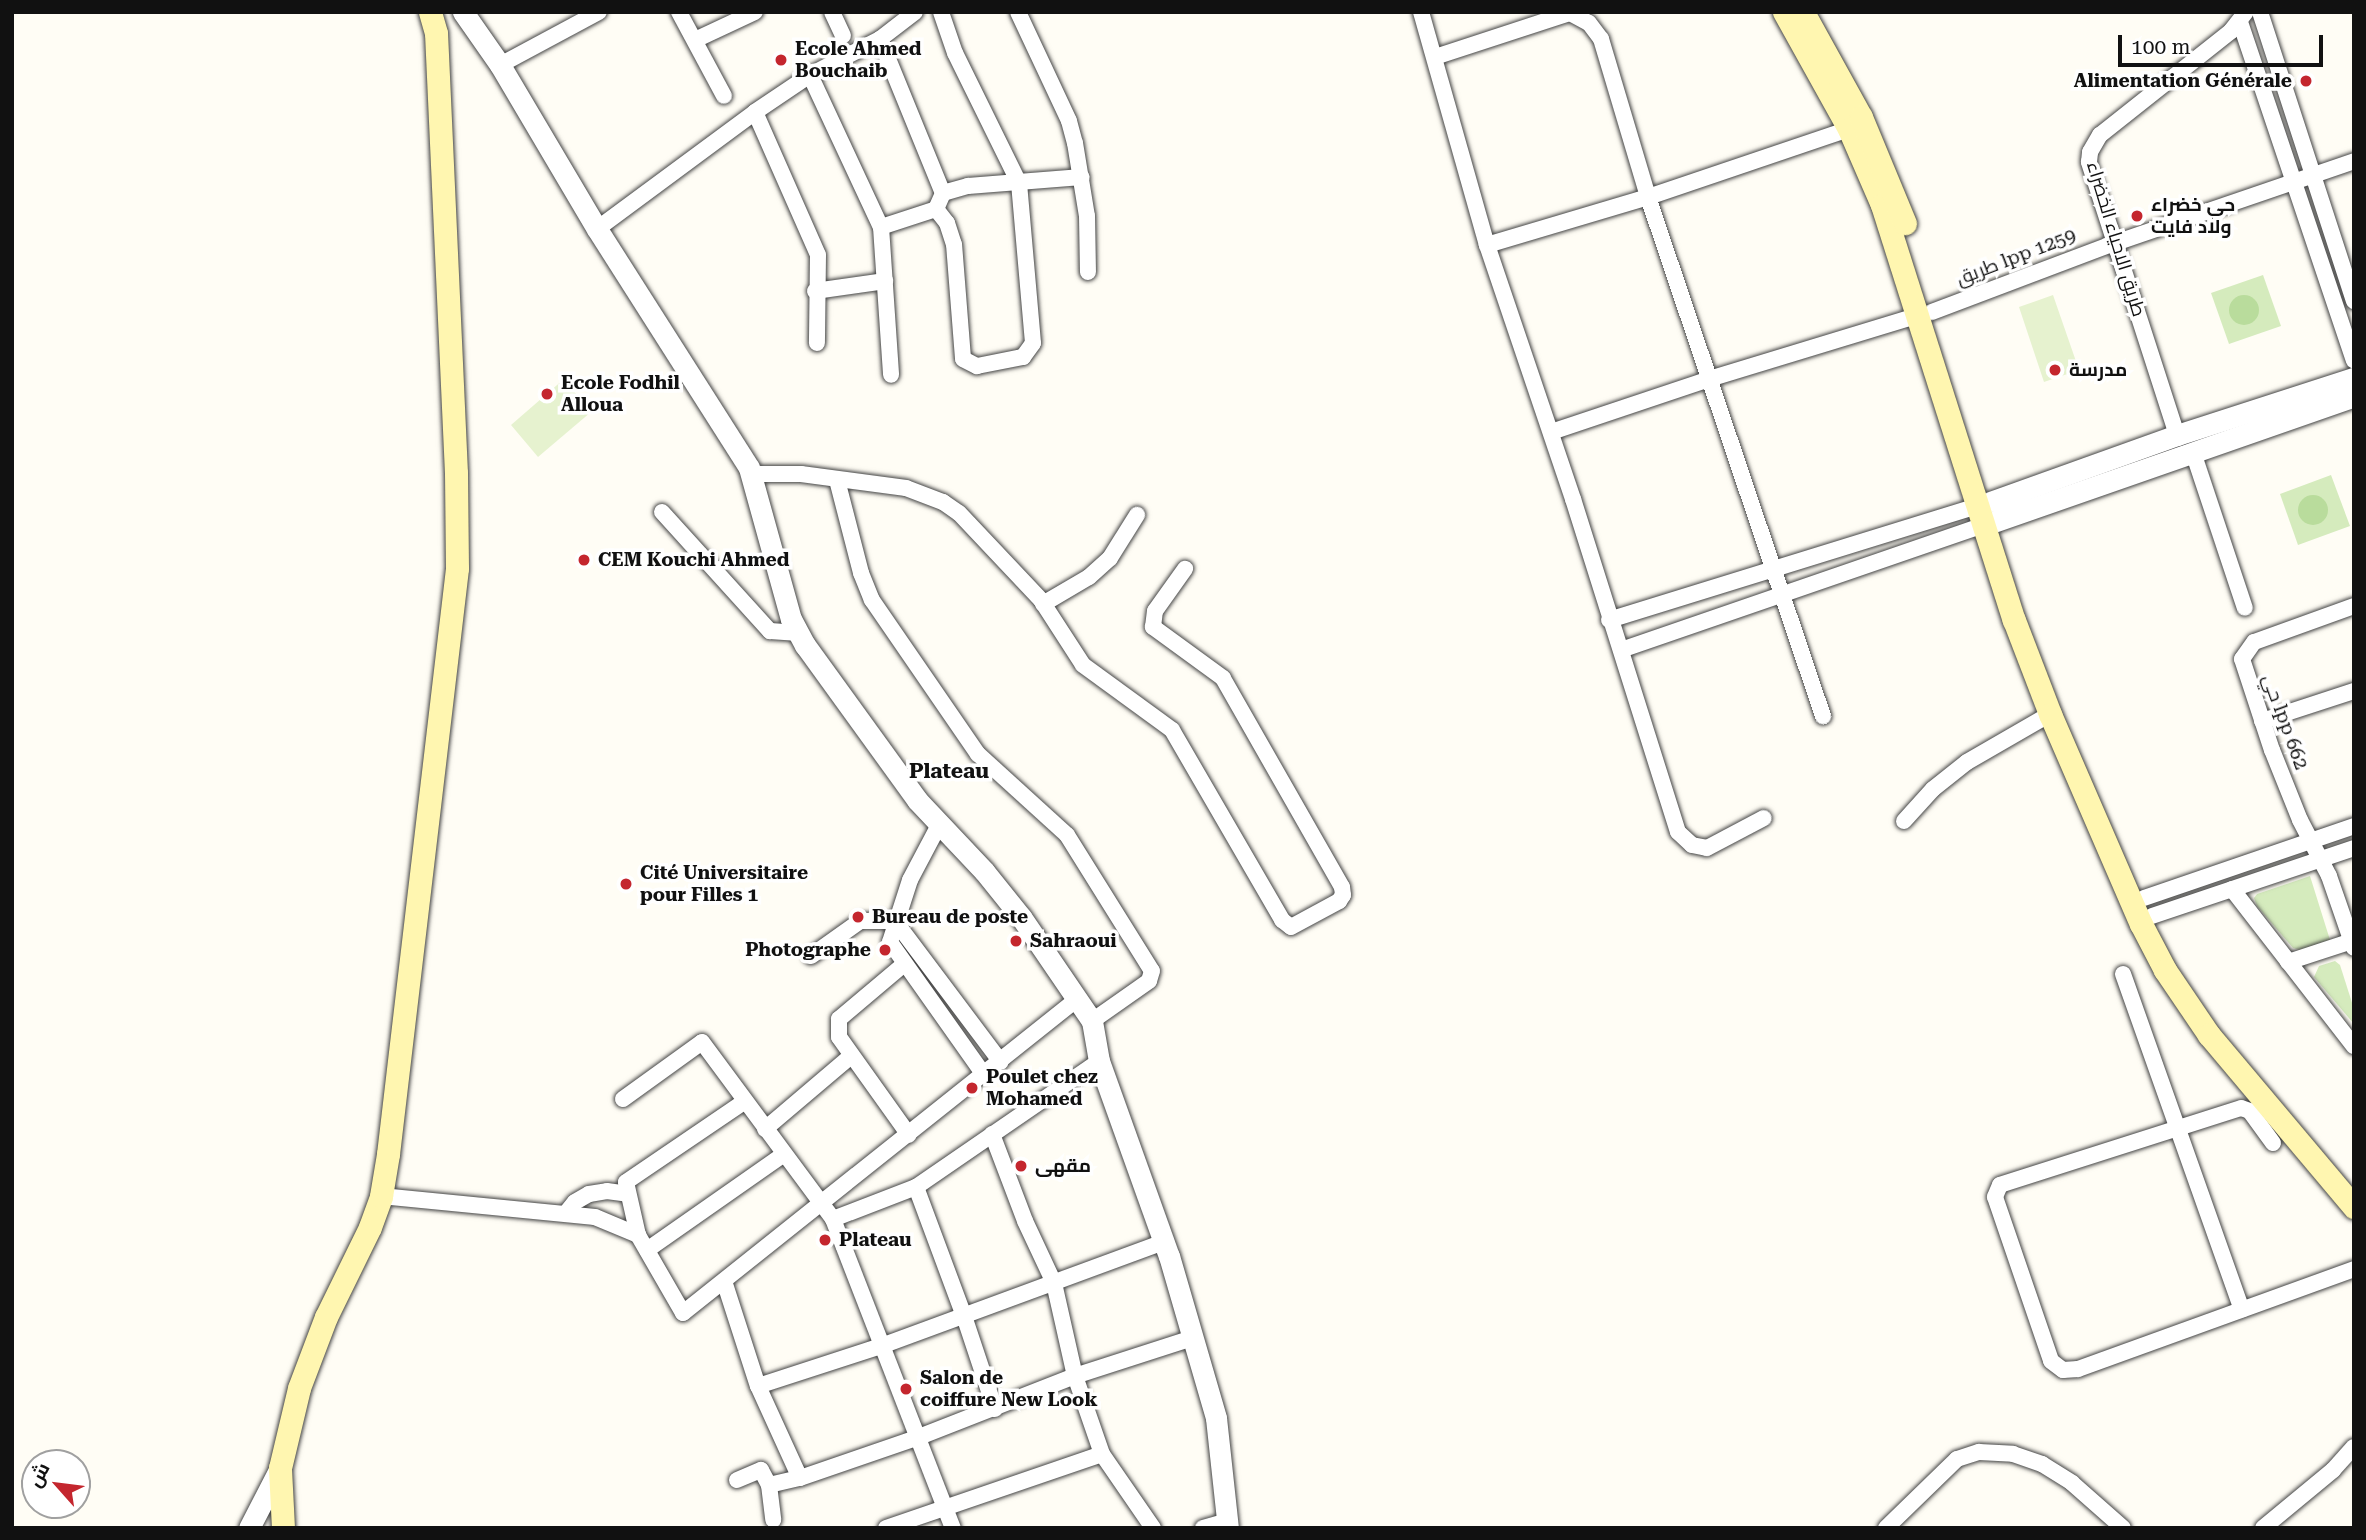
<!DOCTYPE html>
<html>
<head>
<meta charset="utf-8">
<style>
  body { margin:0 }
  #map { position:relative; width:2366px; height:1540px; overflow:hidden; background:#fffdf5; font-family:"Roboto Serif",Cairo,serif }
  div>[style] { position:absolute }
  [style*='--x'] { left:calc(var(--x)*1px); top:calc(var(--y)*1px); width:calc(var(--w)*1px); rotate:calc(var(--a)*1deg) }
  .green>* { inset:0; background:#d5ebbd }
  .forest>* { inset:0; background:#b9dc9c }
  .round { border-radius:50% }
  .pitch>* { inset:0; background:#e6f2cf }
  .roads { filter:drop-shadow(0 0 2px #444) drop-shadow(0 0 2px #444) }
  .minor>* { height:16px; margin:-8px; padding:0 8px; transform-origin:8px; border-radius:8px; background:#fff }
  .tertiary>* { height:21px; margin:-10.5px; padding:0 10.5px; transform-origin:10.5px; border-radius:10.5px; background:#fff }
  .secondary>* { height:23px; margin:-11.5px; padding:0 11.5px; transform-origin:11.5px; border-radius:11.5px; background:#fff6b0 }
  .dots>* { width:19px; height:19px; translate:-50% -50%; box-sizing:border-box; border:4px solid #fff; border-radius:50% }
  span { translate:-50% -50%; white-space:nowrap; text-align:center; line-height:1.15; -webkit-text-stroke:7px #fff; paint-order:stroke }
  .poi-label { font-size:19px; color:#111; font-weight:700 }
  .left { translate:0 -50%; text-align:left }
  .right { translate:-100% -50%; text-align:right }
  .street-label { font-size:19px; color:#111 }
  .neighbourhood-label { font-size:21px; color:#111; font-weight:700 }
  .frame { position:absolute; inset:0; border:14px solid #111; pointer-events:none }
  .north { position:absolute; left:21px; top:1449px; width:70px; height:70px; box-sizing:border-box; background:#fff; border:2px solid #a0a0a0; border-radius:50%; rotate:298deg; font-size:19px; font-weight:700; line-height:28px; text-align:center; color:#111 }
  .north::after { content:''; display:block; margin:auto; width:24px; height:32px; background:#c4262e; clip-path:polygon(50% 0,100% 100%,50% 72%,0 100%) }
  .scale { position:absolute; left:2118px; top:35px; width:205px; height:32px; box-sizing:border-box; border:4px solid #111; border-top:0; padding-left:9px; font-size:21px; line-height:24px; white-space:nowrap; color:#111; -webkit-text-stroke:5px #fff; paint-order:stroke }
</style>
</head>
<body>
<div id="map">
  <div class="green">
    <div style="clip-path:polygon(2263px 275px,2281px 326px,2229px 344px,2211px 293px)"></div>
    <div style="clip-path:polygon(2331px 475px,2350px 526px,2298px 545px,2280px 494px)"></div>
    <div style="clip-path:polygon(2310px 876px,2330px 940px,2300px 950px,2293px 948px,2257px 906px,2254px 898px,2257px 894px)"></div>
    <div style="clip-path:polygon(2335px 961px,2340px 965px,2354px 1009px,2354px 1024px,2314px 977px,2319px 966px)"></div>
  </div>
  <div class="forest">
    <div class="round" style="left:2229px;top:295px;width:30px;height:30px"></div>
    <div class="round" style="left:2298px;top:495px;width:30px;height:30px"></div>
  </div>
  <div class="pitch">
    <div style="clip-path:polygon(2053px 295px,2079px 370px,2044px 382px,2019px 307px)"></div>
    <div style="clip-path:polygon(564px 379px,591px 412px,538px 457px,511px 425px)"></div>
  </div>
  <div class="roads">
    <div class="minor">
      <div style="--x:679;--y:12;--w:95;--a:61.8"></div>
      <div style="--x:832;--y:12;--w:26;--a:65"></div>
      <div style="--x:1018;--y:12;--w:120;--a:64.9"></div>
      <div style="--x:1069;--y:121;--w:23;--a:75"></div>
      <div style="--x:1075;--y:143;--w:74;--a:80.7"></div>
      <div style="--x:1087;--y:216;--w:56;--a:89"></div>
      <div style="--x:1421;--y:12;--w:242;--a:74.2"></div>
      <div style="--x:1487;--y:245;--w:268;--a:71.3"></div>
      <div style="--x:1573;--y:499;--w:349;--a:72.5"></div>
      <div style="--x:1678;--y:832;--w:19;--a:43"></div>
      <div style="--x:1692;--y:845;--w:15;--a:11"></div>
      <div style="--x:1707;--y:848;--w:64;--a:-27.8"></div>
      <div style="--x:2260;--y:12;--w:304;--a:72"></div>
      <div style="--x:2240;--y:22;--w:357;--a:71.4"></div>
      <div style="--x:880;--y:39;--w:166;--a:67.8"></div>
      <div style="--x:695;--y:40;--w:66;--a:-25"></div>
      <div style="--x:1435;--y:57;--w:142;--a:-18.1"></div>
      <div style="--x:1570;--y:13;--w:21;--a:28"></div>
      <div style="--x:1589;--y:23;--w:20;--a:53"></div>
      <div style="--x:1601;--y:39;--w:165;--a:73.4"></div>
      <div style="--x:1648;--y:197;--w:548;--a:71.37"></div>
      <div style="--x:500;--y:65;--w:112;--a:-28.2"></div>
      <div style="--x:810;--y:75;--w:168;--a:65"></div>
      <div style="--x:881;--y:227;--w:148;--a:86.1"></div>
      <div style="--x:755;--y:112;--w:156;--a:66.2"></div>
      <div style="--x:818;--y:255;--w:88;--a:90.7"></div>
      <div style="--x:936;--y:209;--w:18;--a:52"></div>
      <div style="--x:947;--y:223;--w:22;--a:72"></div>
      <div style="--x:954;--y:244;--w:115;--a:85.5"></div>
      <div style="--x:963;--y:359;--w:16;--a:27"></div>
      <div style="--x:977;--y:366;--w:47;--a:-11.1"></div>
      <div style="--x:1023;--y:357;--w:17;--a:-54"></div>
      <div style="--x:1033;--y:343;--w:161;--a:-95"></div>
      <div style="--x:1019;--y:183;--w:145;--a:-116.2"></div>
      <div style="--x:955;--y:53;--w:43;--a:-108.9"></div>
      <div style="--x:881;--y:227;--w:58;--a:-18.1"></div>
      <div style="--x:936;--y:209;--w:17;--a:-66"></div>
      <div style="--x:943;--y:193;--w:26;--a:-16"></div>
      <div style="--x:968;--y:186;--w:114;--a:-4.5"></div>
      <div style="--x:597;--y:229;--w:197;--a:-36.5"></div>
      <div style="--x:755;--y:112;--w:66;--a:-33.9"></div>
      <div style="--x:810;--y:75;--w:79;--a:-27.2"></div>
      <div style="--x:880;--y:39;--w:44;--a:-37.6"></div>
      <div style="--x:1487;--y:245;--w:168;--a:-16.6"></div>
      <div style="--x:1648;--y:197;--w:212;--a:-18.7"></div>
      <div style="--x:815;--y:291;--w:71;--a:-8.1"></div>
      <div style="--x:1932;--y:312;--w:196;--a:-20.7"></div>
      <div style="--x:2115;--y:243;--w:253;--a:-18.9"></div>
      <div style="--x:1551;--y:432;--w:167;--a:-18.5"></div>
      <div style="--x:1709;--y:379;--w:220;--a:-16.9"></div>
      <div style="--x:2177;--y:435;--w:287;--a:-107.9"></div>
      <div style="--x:2089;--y:162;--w:10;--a:-84"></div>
      <div style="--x:2090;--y:152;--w:20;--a:-60"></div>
      <div style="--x:2100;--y:135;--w:167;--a:-38.4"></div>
      <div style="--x:2231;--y:31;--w:24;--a:-52"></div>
      <div style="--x:2193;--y:452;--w:164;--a:71.6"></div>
      <div style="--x:751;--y:474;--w:50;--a:0"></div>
      <div style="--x:801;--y:474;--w:106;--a:7.6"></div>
      <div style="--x:906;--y:488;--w:40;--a:21"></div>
      <div style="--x:943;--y:502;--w:19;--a:35"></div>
      <div style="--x:959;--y:513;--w:120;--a:46.7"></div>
      <div style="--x:1041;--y:600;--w:77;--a:57.1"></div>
      <div style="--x:1083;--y:665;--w:110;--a:36.1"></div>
      <div style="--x:1172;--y:730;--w:220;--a:59.9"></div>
      <div style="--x:1282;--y:920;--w:11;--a:38"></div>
      <div style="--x:1291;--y:927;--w:55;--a:-28.4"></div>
      <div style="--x:1339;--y:901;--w:7;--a:-56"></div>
      <div style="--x:1343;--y:895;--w:8;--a:-97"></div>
      <div style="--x:1342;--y:887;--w:241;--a:-119.7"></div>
      <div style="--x:1223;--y:678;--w:87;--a:-143.9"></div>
      <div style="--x:1153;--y:627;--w:16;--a:-83"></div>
      <div style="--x:1155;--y:611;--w:52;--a:-54.5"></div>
      <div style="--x:837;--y:480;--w:96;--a:75.5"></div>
      <div style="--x:861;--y:573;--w:29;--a:68"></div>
      <div style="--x:872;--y:600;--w:187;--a:55.5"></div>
      <div style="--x:978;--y:754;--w:120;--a:42.3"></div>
      <div style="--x:1067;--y:835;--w:160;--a:58"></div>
      <div style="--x:1152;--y:971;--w:10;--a:107"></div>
      <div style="--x:1149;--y:981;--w:70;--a:144.9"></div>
      <div style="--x:662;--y:512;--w:161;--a:47.8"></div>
      <div style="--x:770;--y:631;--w:29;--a:4"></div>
      <div style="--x:1043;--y:604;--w:53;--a:-30.4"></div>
      <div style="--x:1089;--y:577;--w:28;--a:-42"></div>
      <div style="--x:1110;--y:558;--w:51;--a:-57.9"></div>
      <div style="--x:2354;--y:606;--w:106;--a:160.2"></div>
      <div style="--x:2254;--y:642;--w:21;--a:125"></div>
      <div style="--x:2242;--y:659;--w:96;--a:71.8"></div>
      <div style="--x:2272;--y:750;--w:75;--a:68.2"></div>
      <div style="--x:2300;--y:820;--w:63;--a:62.6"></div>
      <div style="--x:2329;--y:876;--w:76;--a:70.9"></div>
      <div style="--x:1609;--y:620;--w:397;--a:-17.2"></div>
      <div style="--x:1621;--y:650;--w:393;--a:-19"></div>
      <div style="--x:2262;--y:721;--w:97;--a:-18.1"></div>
      <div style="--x:1904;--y:821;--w:43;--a:-47.8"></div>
      <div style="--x:1933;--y:789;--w:43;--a:-38.5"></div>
      <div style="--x:1967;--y:762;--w:96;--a:-30"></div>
      <div style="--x:939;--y:825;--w:62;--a:117.8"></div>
      <div style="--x:910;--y:880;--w:65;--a:107.9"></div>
      <div style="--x:890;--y:942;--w:163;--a:54.7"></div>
      <div style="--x:2232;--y:889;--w:199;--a:52.2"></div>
      <div style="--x:2144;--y:898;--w:222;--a:-18.9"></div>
      <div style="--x:2152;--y:916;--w:213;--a:-18.6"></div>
      <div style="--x:811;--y:956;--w:60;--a:-35.5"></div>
      <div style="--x:860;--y:921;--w:35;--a:0"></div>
      <div style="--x:895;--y:921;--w:176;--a:53.1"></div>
      <div style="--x:2288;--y:962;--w:67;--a:-18.2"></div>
      <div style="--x:903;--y:965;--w:84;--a:139.8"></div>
      <div style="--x:839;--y:1019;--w:18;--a:90"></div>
      <div style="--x:839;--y:1037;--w:120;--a:54.5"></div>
      <div style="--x:2123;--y:974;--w:356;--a:70.5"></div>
      <div style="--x:623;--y:1099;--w:97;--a:-35.8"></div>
      <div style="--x:702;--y:1042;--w:220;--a:53.5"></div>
      <div style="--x:833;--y:1219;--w:331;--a:68.8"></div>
      <div style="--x:765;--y:1129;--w:111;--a:-40.3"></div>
      <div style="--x:992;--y:1134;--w:93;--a:69.2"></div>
      <div style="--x:1025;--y:1221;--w:68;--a:64.9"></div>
      <div style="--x:1054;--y:1283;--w:95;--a:77.3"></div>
      <div style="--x:1075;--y:1376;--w:83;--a:70.9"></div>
      <div style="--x:1102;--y:1454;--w:90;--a:55.4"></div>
      <div style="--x:2273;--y:1143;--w:39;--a:-126"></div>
      <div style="--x:2250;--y:1111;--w:9;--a:-162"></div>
      <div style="--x:2241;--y:1108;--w:253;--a:162.3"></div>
      <div style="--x:2000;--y:1185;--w:13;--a:113"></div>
      <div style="--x:1995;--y:1197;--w:173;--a:71.1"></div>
      <div style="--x:2051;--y:1361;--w:15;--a:37"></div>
      <div style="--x:2063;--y:1370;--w:15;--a:-4"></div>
      <div style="--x:2078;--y:1369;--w:294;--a:-19.9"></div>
      <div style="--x:916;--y:1187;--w:138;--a:69.6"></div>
      <div style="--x:964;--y:1316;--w:98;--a:71.6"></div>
      <div style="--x:381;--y:1196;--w:215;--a:5.6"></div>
      <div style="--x:595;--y:1217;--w:47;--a:22.7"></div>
      <div style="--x:638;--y:1235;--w:90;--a:60"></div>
      <div style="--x:683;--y:1313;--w:504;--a:-38.55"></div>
      <div style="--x:566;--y:1213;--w:14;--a:-51"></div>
      <div style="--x:575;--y:1202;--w:16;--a:-30"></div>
      <div style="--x:589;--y:1194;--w:18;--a:-9"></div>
      <div style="--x:607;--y:1191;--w:21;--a:8"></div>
      <div style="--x:833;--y:1219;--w:89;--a:-21.1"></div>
      <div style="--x:916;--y:1187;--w:222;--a:-34.5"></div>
      <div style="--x:638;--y:1235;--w:54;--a:-102.8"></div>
      <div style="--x:626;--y:1182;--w:144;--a:-34.2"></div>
      <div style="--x:647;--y:1250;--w:167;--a:-35"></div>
      <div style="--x:724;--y:1281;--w:110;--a:72.1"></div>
      <div style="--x:758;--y:1386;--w:101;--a:65.5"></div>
      <div style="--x:758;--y:1386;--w:133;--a:-18"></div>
      <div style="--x:884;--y:1345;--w:298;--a:-20.2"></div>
      <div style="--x:737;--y:1480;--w:26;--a:-23"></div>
      <div style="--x:761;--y:1470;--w:17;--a:62"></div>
      <div style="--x:769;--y:1485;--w:35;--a:83"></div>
      <div style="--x:769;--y:1485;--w:32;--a:-13"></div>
      <div style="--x:800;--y:1478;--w:126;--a:-19"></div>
      <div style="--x:919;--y:1437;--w:168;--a:-21.4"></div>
      <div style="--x:1075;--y:1376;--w:124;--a:-17.9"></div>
      <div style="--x:886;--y:1528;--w:228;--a:-18.9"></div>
      <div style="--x:1203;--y:1528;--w:26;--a:-16"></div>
      <div style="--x:1886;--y:1528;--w:99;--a:-44.2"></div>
      <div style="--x:1957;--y:1459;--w:23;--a:-18"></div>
      <div style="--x:1979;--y:1452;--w:34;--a:3"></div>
      <div style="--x:2013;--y:1454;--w:31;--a:19"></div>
      <div style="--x:2042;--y:1464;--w:36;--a:32"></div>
      <div style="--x:2072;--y:1483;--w:68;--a:41.4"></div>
      <div style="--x:2263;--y:1528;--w:91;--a:-39.6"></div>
      <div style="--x:2333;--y:1470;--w:31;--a:-48"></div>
    </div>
    <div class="tertiary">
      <div style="--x:463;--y:12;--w:65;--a:55.1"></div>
      <div style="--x:500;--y:65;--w:191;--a:59.4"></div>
      <div style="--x:597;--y:229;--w:283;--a:57.5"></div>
      <div style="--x:749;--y:468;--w:157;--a:74.5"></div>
      <div style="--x:791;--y:619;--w:30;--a:62"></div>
      <div style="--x:805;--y:645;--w:191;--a:54.1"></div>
      <div style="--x:917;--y:800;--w:98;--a:46.7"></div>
      <div style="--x:984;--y:871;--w:59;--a:51.2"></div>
      <div style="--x:1021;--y:917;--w:126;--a:55.7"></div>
      <div style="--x:1092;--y:1021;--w:41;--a:80.1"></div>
      <div style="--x:1099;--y:1061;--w:207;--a:70.3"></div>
      <div style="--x:1169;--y:1256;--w:169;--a:73.8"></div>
      <div style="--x:1216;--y:1418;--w:111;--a:83.8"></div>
      <div style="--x:1990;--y:502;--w:199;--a:-19.7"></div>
      <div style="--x:2177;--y:435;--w:186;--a:-17.9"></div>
      <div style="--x:1996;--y:521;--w:379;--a:-19.2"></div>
      <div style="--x:249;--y:1528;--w:68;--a:-62.7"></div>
    </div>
    <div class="secondary">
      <div style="--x:1784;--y:12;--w:134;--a:60.9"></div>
      <div style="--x:1849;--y:129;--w:83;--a:66.5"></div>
      <div style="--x:1882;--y:205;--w:435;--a:72.4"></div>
      <div style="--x:2014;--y:620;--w:101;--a:69"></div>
      <div style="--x:2050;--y:714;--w:229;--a:66.6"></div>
      <div style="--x:2141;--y:924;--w:52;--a:62.4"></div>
      <div style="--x:2165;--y:970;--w:78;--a:55.9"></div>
      <div style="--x:2209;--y:1035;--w:225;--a:49.9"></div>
      <div style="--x:1803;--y:12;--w:120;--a:61.1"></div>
      <div style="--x:1861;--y:117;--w:115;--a:67.5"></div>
      <div style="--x:283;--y:1528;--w:60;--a:-92.9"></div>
      <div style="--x:280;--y:1468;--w:82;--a:-76.6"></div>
      <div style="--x:299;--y:1388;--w:76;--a:-69.2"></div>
      <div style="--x:326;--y:1317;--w:100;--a:-63.9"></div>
      <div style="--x:370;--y:1227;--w:33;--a:-70"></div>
      <div style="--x:381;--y:1196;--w:43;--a:-80.5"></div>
      <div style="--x:388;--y:1154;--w:590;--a:-83.28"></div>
      <div style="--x:457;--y:568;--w:95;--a:-90.6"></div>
      <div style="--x:456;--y:473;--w:440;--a:-92.6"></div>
      <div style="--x:436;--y:33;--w:22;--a:-106"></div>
    </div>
  </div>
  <div class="dots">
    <div style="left:781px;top:60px;background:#c4262e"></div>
    <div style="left:2306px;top:81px;background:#c4262e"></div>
    <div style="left:2137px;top:216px;background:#c4262e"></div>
    <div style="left:2055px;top:370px;background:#c4262e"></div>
    <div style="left:547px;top:394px;background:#c4262e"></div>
    <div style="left:584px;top:560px;background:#c4262e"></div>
    <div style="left:626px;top:884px;background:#c4262e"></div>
    <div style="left:858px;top:917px;background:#c4262e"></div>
    <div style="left:1016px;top:941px;background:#c4262e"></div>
    <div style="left:885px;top:950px;background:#c4262e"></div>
    <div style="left:972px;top:1088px;background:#c4262e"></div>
    <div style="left:1021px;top:1166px;background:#c4262e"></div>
    <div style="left:825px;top:1240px;background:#c4262e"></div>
    <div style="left:906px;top:1389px;background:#c4262e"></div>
  </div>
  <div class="poi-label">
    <span class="left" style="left:795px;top:60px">Ecole Ahmed<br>Bouchaib</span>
    <span class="right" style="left:2292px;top:81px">Alimentation Générale</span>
    <span class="left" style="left:2151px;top:216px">حي خضراء<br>ولاد فايت</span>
    <span class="left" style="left:2069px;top:370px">مدرسة</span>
    <span class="left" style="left:561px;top:394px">Ecole Fodhil<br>Alloua</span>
    <span class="left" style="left:598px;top:560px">CEM Kouchi Ahmed</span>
    <span class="left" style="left:640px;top:884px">Cité Universitaire<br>pour Filles 1</span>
    <span class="left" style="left:872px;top:917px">Bureau de poste</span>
    <span class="left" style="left:1030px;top:941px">Sahraoui</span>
    <span class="right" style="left:871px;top:950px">Photographe</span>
    <span class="left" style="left:986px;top:1088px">Poulet chez<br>Mohamed</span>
    <span class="left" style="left:1035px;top:1166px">مقهى</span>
    <span class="left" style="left:839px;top:1240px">Plateau</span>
    <span class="left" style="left:920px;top:1389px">Salon de<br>coiffure New Look</span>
  </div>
  <div class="street-label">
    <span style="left:2116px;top:239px;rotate:73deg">طريق الاحياء الخضراء</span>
    <span style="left:2016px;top:257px;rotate:-21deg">طريق lpp 1259</span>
    <span style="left:2285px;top:722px;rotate:70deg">حي lpp 662</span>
  </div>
  <div class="neighbourhood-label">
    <span style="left:949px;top:771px">Plateau</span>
  </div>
  <div class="frame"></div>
  <div class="north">ش</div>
  <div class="scale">100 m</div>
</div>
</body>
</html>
